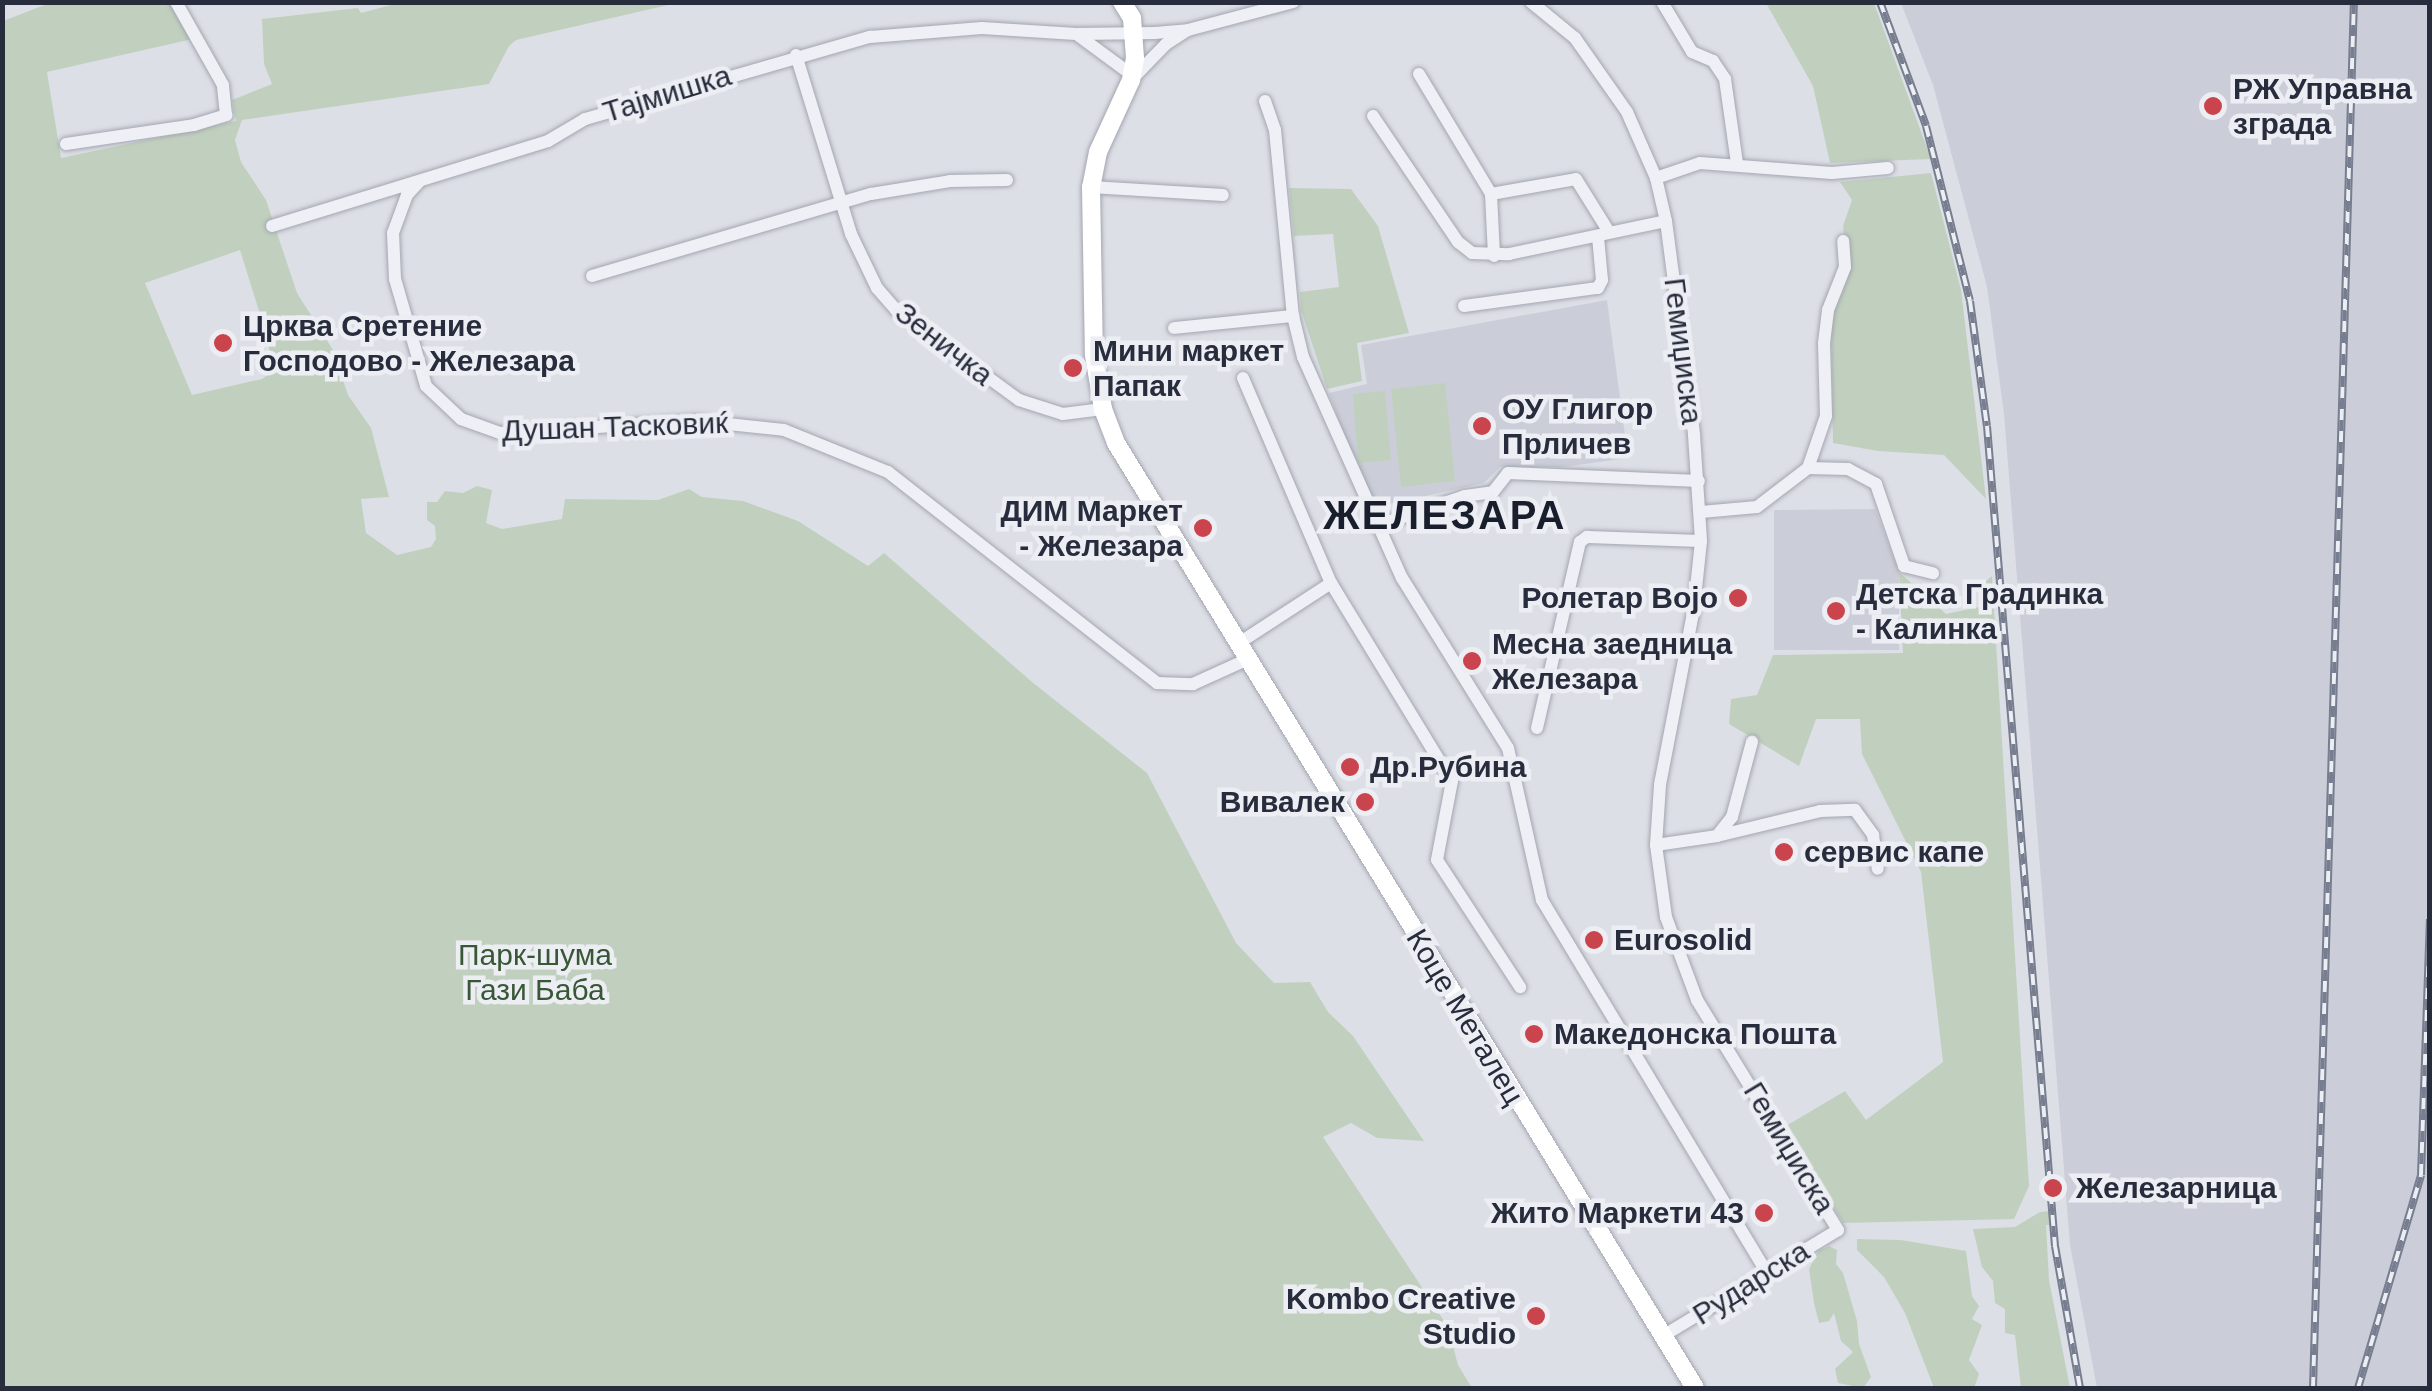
<!DOCTYPE html>
<html>
<head>
<meta charset="utf-8">
<style>
  body { margin:0 }
  #map { position:relative; width:2432px; height:1391px; overflow:hidden; background:#dddfe6; font-family:Helvetica,sans-serif }
  div>[style] { position:absolute }
  [style*='--x'] { left:calc(var(--x)*1px); top:calc(var(--y)*1px); width:calc(var(--w)*1px); rotate:calc(var(--a)*1deg) }
  .built>* { inset:0; background:#cbced8 }
  .green>* { inset:0; background:#c1d0be }
  .roads { filter:drop-shadow(0 0 2px #a3a6b0) drop-shadow(0 0 2px #a3a6b0) }
  .street>* { height:12px; margin:-6px; padding:0 6px; transform-origin:6px; border-radius:6px; background:#eff0f5 }
  .secondary>* { height:18px; margin:-9px; padding:0 9px; transform-origin:9px; border-radius:9px; background:#fff }
  .rail>* { height:8px; margin-top:-4px; transform-origin:0; background:repeating-linear-gradient(90deg,#eceef4 0 11px,#777e8f 0 22px); box-sizing:border-box; border-block:2px solid #777e8f }
  .dots>* { width:28px; height:28px; translate:-50% -50%; box-sizing:border-box; border:5px solid #eceef4; border-radius:50% }
  span { translate:-50% -50%; white-space:nowrap; text-align:center; line-height:1.15; -webkit-text-stroke:9px #eceef4; paint-order:stroke }
  .poi-label { font-size:30px; color:#272d3c; font-weight:700 }
  .left { translate:0 -50%; text-align:left }
  .right { translate:-100% -50%; text-align:right }
  .street-label { font-size:30px; color:#272d3c }
  .park-label { font-size:30px; color:#385735 }
  .district-label { font-size:40px; color:#191e2c; font-weight:700; letter-spacing:2.5px }
  .frame { position:absolute; inset:0; border:5px solid #272d3c; pointer-events:none }
</style>
</head>
<body>
<div id="map">
  <div class="built">
    <div style="clip-path:polygon(1901px 3px,2429px 3px,2429px 1388px,2097px 1388px,2070px 1245px,2004px 414px,1987px 287px,1933px 85px)"></div>
    <div style="clip-path:polygon(1607px 300px,1628px 458px,1563px 467px,1500px 467px,1484px 483px,1371px 508px,1329px 393px,1367px 384px,1361px 345px)"></div>
    <div style="clip-path:polygon(1875px 509px,1899px 572px,1899px 650px,1774px 650px,1774px 510px)"></div>
  </div>
  <div class="green">
    <div style="clip-path:polygon(evenodd,402px 2px,677px 3px,516px 40px,509px 46px,489px 84px,242px 120px,235px 140px,241px 162px,266px 200px,297px 293px,333px 350px,348px 395px,371px 428px,389px 497px,361px 499px,366px 533px,397px 555px,431px 547px,436px 539px,435px 526px,427px 520px,427px 502px,437px 502px,445px 491px,463px 493px,477px 486px,492px 490px,486px 523px,502px 529px,562px 519px,565px 499px,658px 500px,689px 489px,702px 497px,743px 501px,798px 521px,868px 566px,884px 553px,1032px 682px,1147px 773px,1236px 943px,1274px 983px,1310px 982px,1328px 1012px,1353px 1036px,1424px 1141px,1377px 1138px,1351px 1123px,1323px 1137px,1448px 1327px,1458px 1365px,1472px 1388px,3px 1388px,3px 21px,50px 3px,176px 3px,197px 38px,47px 72px,61px 158px,236px 121px,232px 100px,272px 84px,264px 64px,262px 19px,358px 8px,361px 13px,402px 2px,240px 250px,267px 337px,273px 371px,262px 379px,192px 395px,145px 283px,240px 250px)"></div>
    <div style="clip-path:polygon(1766px 3px,1874px 3px,1931px 159px,1830px 163px,1813px 86px)"></div>
    <div style="clip-path:polygon(1931px 173px,1961px 290px,1986px 499px,1944px 455px,1878px 451px,1833px 443px,1831px 317px,1849px 274px,1843px 226px,1852px 200px,1840px 182px)"></div>
    <div style="clip-path:polygon(1289px 188px,1351px 189px,1378px 226px,1409px 333px,1357px 343px,1362px 381px,1327px 389px,1301px 310px,1300px 292px,1339px 287px,1333px 234px,1294px 236px)"></div>
    <div style="clip-path:polygon(1445px 383px,1455px 481px,1401px 487px,1391px 389px)"></div>
    <div style="clip-path:polygon(1385px 391px,1391px 460px,1358px 463px,1353px 394px)"></div>
    <div style="clip-path:polygon(1899px 572px,1946px 614px,1979px 607px,1979px 587px,1992px 576px,2029px 1186px,2014px 1219px,1843px 1223px,1786px 1126px,1845px 1091px,1866px 1120px,1943px 1062px,1921px 872px,1862px 754px,1860px 719px,1816px 719px,1799px 766px,1729px 724px,1731px 699px,1757px 695px,1773px 655px,1903px 653px)"></div>
    <div style="clip-path:polygon(2051px 1211px,2053px 1225px,2046px 1225px,2049px 1280px,2070px 1388px,2021px 1388px,2015px 1335px,2005px 1333px,2005px 1309px,1995px 1303px,1993px 1281px,1982px 1267px,1973px 1229px,2015px 1227px,2040px 1212px)"></div>
    <div style="clip-path:polygon(1857px 1239px,1901px 1240px,1966px 1251px,1972px 1296px,1979px 1306px,1972px 1319px,1982px 1325px,1969px 1360px,1979px 1374px,1974px 1388px,1934px 1388px,1905px 1313px,1884px 1277px,1857px 1250px)"></div>
    <div style="clip-path:polygon(1829px 1246px,1837px 1250px,1836px 1264px,1843px 1273px,1857px 1321px,1859px 1344px,1871px 1377px,1863px 1388px,1838px 1383px,1835px 1369px,1853px 1352px,1841px 1341px,1834px 1313px,1829px 1321px,1819px 1323px,1814px 1303px,1809px 1269px,1818px 1251px)"></div>
  </div>
  <div class="roads">
    <div class="street">
      <div style="--x:1531;--y:2;--w:57;--a:39.3"></div>
      <div style="--x:1575;--y:38;--w:90;--a:54.9"></div>
      <div style="--x:1627;--y:112;--w:72;--a:66.3"></div>
      <div style="--x:1656;--y:178;--w:44;--a:76.9"></div>
      <div style="--x:1666;--y:221;--w:216;--a:82.5"></div>
      <div style="--x:1694;--y:435;--w:106;--a:86.2"></div>
      <div style="--x:1701;--y:541;--w:67;--a:96"></div>
      <div style="--x:1694;--y:608;--w:180;--a:100.9"></div>
      <div style="--x:1660;--y:785;--w:60;--a:93.8"></div>
      <div style="--x:1656;--y:845;--w:73;--a:82.1"></div>
      <div style="--x:1666;--y:917;--w:89;--a:69.5"></div>
      <div style="--x:1697;--y:1000;--w:270;--a:58.5"></div>
      <div style="--x:1838;--y:1230;--w:205;--a:148.8"></div>
      <div style="--x:1662;--y:2;--w:58;--a:59"></div>
      <div style="--x:1692;--y:52;--w:23;--a:23"></div>
      <div style="--x:1713;--y:61;--w:22;--a:56"></div>
      <div style="--x:1725;--y:79;--w:85;--a:81.9"></div>
      <div style="--x:1079;--y:36;--w:66;--a:36.3"></div>
      <div style="--x:796;--y:55;--w:187;--a:72.9"></div>
      <div style="--x:851;--y:234;--w:60;--a:64.3"></div>
      <div style="--x:877;--y:288;--w:29;--a:49"></div>
      <div style="--x:896;--y:310;--w:152;--a:36.2"></div>
      <div style="--x:1019;--y:400;--w:46;--a:17.7"></div>
      <div style="--x:1063;--y:414;--w:40;--a:-7.1"></div>
      <div style="--x:1419;--y:74;--w:140;--a:59"></div>
      <div style="--x:1491;--y:194;--w:62;--a:87.2"></div>
      <div style="--x:1131;--y:80;--w:50;--a:-45.8"></div>
      <div style="--x:1166;--y:44;--w:24;--a:-33"></div>
      <div style="--x:1265;--y:101;--w:31;--a:71"></div>
      <div style="--x:1275;--y:130;--w:187;--a:84.5"></div>
      <div style="--x:1293;--y:316;--w:42;--a:76.3"></div>
      <div style="--x:1303;--y:357;--w:242;--a:65.9"></div>
      <div style="--x:1402;--y:578;--w:200;--a:58.1"></div>
      <div style="--x:1508;--y:748;--w:156;--a:77.4"></div>
      <div style="--x:1542;--y:900;--w:433;--a:58.9"></div>
      <div style="--x:1373;--y:116;--w:152;--a:56"></div>
      <div style="--x:1458;--y:242;--w:18;--a:38"></div>
      <div style="--x:1472;--y:253;--w:37;--a:2"></div>
      <div style="--x:1509;--y:254;--w:160;--a:-11.9"></div>
      <div style="--x:66;--y:144;--w:129;--a:-8.4"></div>
      <div style="--x:194;--y:125;--w:34;--a:-17"></div>
      <div style="--x:226;--y:115;--w:30;--a:-96"></div>
      <div style="--x:223;--y:85;--w:95;--a:-119.5"></div>
      <div style="--x:1656;--y:178;--w:46;--a:-18.8"></div>
      <div style="--x:1700;--y:163;--w:132;--a:4.3"></div>
      <div style="--x:1832;--y:173;--w:56;--a:-5.1"></div>
      <div style="--x:419;--y:182;--w:18;--a:133"></div>
      <div style="--x:407;--y:195;--w:40;--a:110.2"></div>
      <div style="--x:393;--y:233;--w:46;--a:87.5"></div>
      <div style="--x:395;--y:279;--w:111;--a:73.8"></div>
      <div style="--x:426;--y:386;--w:48;--a:43.3"></div>
      <div style="--x:461;--y:419;--w:41;--a:19.7"></div>
      <div style="--x:500;--y:433;--w:199;--a:-3.5"></div>
      <div style="--x:699;--y:421;--w:85;--a:6"></div>
      <div style="--x:784;--y:430;--w:112;--a:22"></div>
      <div style="--x:888;--y:472;--w:342;--a:38.1"></div>
      <div style="--x:1157;--y:683;--w:36;--a:2"></div>
      <div style="--x:1193;--y:684;--w:60;--a:-24.4"></div>
      <div style="--x:1091;--y:187;--w:132;--a:3.5"></div>
      <div style="--x:1491;--y:194;--w:86;--a:-10"></div>
      <div style="--x:1576;--y:179;--w:62;--a:58.1"></div>
      <div style="--x:272;--y:226;--w:289;--a:-17.1"></div>
      <div style="--x:548;--y:141;--w:43;--a:-30.7"></div>
      <div style="--x:585;--y:119;--w:297;--a:-16.1"></div>
      <div style="--x:870;--y:37;--w:112;--a:-4.6"></div>
      <div style="--x:982;--y:28;--w:94;--a:3.7"></div>
      <div style="--x:1076;--y:34;--w:79;--a:-0.7"></div>
      <div style="--x:1155;--y:33;--w:33;--a:-5"></div>
      <div style="--x:1188;--y:30;--w:109;--a:-14.9"></div>
      <div style="--x:592;--y:276;--w:291;--a:-16.4"></div>
      <div style="--x:871;--y:194;--w:80;--a:-9.3"></div>
      <div style="--x:950;--y:181;--w:57;--a:-1"></div>
      <div style="--x:1464;--y:306;--w:135;--a:-7.7"></div>
      <div style="--x:1598;--y:288;--w:9;--a:-63"></div>
      <div style="--x:1602;--y:280;--w:43;--a:-95.3"></div>
      <div style="--x:1174;--y:328;--w:120;--a:-5.8"></div>
      <div style="--x:1243;--y:378;--w:223;--a:66.8"></div>
      <div style="--x:1331;--y:583;--w:232;--a:58.6"></div>
      <div style="--x:1452;--y:781;--w:80;--a:100.8"></div>
      <div style="--x:1437;--y:860;--w:152;--a:56.8"></div>
      <div style="--x:1808;--y:468;--w:55;--a:-70.9"></div>
      <div style="--x:1826;--y:416;--w:73;--a:-91.6"></div>
      <div style="--x:1824;--y:343;--w:33;--a:-83"></div>
      <div style="--x:1828;--y:310;--w:46;--a:-68.4"></div>
      <div style="--x:1845;--y:267;--w:26;--a:-94"></div>
      <div style="--x:1701;--y:512;--w:56;--a:-5.1"></div>
      <div style="--x:1757;--y:507;--w:64;--a:-37.4"></div>
      <div style="--x:1808;--y:468;--w:40;--a:1.4"></div>
      <div style="--x:1848;--y:469;--w:32;--a:28"></div>
      <div style="--x:1876;--y:484;--w:87;--a:71.1"></div>
      <div style="--x:1904;--y:566;--w:30;--a:14"></div>
      <div style="--x:1376;--y:526;--w:94;--a:-18.6"></div>
      <div style="--x:1465;--y:496;--w:28;--a:-8"></div>
      <div style="--x:1493;--y:492;--w:24;--a:-52"></div>
      <div style="--x:1508;--y:473;--w:191;--a:2.4"></div>
      <div style="--x:1239;--y:643;--w:110;--a:-33.1"></div>
      <div style="--x:1537;--y:728;--w:191;--a:-77"></div>
      <div style="--x:1580;--y:542;--w:9;--a:-36"></div>
      <div style="--x:1587;--y:537;--w:114;--a:2"></div>
      <div style="--x:1717;--y:836;--w:106;--a:-13.6"></div>
      <div style="--x:1820;--y:811;--w:35;--a:-2"></div>
      <div style="--x:1855;--y:810;--w:31;--a:54"></div>
      <div style="--x:1873;--y:835;--w:34;--a:82"></div>
      <div style="--x:1656;--y:845;--w:62;--a:-8.4"></div>
      <div style="--x:1717;--y:836;--w:24;--a:-52"></div>
      <div style="--x:1732;--y:817;--w:78;--a:-75.1"></div>
    </div>
    <div class="secondary">
      <div style="--x:1122;--y:2;--w:19;--a:58"></div>
      <div style="--x:1132;--y:18;--w:40;--a:85.7"></div>
      <div style="--x:1135;--y:58;--w:22;--a:100"></div>
      <div style="--x:1131;--y:80;--w:79;--a:114.6"></div>
      <div style="--x:1098;--y:152;--w:36;--a:101"></div>
      <div style="--x:1091;--y:187;--w:168;--a:89"></div>
      <div style="--x:1094;--y:355;--w:55;--a:80.5"></div>
      <div style="--x:1103;--y:409;--w:36;--a:69"></div>
      <div style="--x:1116;--y:443;--w:1108;--a:58.5"></div>
    </div>
  </div>
  <div class="rail">
    <div style="--x:1880;--y:2;--w:132;--a:69.6"></div>
    <div style="--x:1926;--y:126;--w:180;--a:75.9"></div>
    <div style="--x:1970;--y:301;--w:126;--a:82.3"></div>
    <div style="--x:1987;--y:426;--w:823;--a:85.26"></div>
    <div style="--x:2055;--y:1246;--w:144;--a:80"></div>
    <div style="--x:2313;--y:1388;--w:1387;--a:-88.31"></div>
    <div style="--x:2358;--y:1388;--w:222;--a:-73.5"></div>
    <div style="--x:2421;--y:1175;--w:256;--a:-88"></div>
  </div>
  <div class="dots">
    <div style="left:2213px;top:106px;background:#c9444c"></div>
    <div style="left:223px;top:343px;background:#c9444c"></div>
    <div style="left:1073px;top:368px;background:#c9444c"></div>
    <div style="left:1482px;top:426px;background:#c9444c"></div>
    <div style="left:1203px;top:528px;background:#c9444c"></div>
    <div style="left:1738px;top:598px;background:#c9444c"></div>
    <div style="left:1836px;top:611px;background:#c9444c"></div>
    <div style="left:1472px;top:661px;background:#c9444c"></div>
    <div style="left:1350px;top:767px;background:#c9444c"></div>
    <div style="left:1365px;top:802px;background:#c9444c"></div>
    <div style="left:1784px;top:852px;background:#c9444c"></div>
    <div style="left:1594px;top:940px;background:#c9444c"></div>
    <div style="left:1534px;top:1034px;background:#c9444c"></div>
    <div style="left:2053px;top:1188px;background:#c9444c"></div>
    <div style="left:1764px;top:1213px;background:#c9444c"></div>
    <div style="left:1536px;top:1316px;background:#c9444c"></div>
  </div>
  <div class="poi-label">
    <span class="left" style="left:2233px;top:106px">РЖ Управна<br>зграда</span>
    <span class="left" style="left:243px;top:343px">Црква Сретение<br>Господово - Железара</span>
    <span class="left" style="left:1093px;top:368px">Мини маркет<br>Папак</span>
    <span class="left" style="left:1502px;top:426px">ОУ Глигор<br>Прличев</span>
    <span class="right" style="left:1183px;top:528px">ДИМ Маркет<br>- Железара</span>
    <span class="left" style="left:1856px;top:611px">Детска Градинка<br>- Калинка</span>
    <span class="right" style="left:1718px;top:598px">Ролетар Војо</span>
    <span class="left" style="left:1492px;top:661px">Месна заедница<br>Железара</span>
    <span class="left" style="left:1370px;top:767px">Др.Рубина</span>
    <span class="right" style="left:1345px;top:802px">Вивалек</span>
    <span class="left" style="left:1804px;top:852px">сервис капе</span>
    <span class="left" style="left:1614px;top:940px">Eurosolid</span>
    <span class="left" style="left:1554px;top:1034px">Македонска Пошта</span>
    <span class="left" style="left:2076px;top:1188px">Железарница</span>
    <span class="right" style="left:1744px;top:1213px">Жито Маркети 43</span>
    <span class="right" style="left:1516px;top:1316px">Kombo Creative<br>Studio</span>
  </div>
  <div class="street-label">
    <span style="left:667px;top:94px;rotate:-17deg">Тајмишка</span>
    <span style="left:944px;top:344px;rotate:38deg">Зеничка</span>
    <span style="left:1683px;top:351px;rotate:83deg">Гемиџиска</span>
    <span style="left:615px;top:427px;rotate:-2deg">Душан Тасковиќ</span>
    <span style="left:1465px;top:1017px;rotate:59deg">Коце Металец</span>
    <span style="left:1789px;top:1148px;rotate:59deg">Гемиџиска</span>
    <span style="left:1751px;top:1283px;rotate:-32deg">Рударска</span>
  </div>
  <div class="park-label">
    <span style="left:535px;top:972px">Парк-шума<br>Гази Баба</span>
  </div>
  <div class="district-label">
    <span style="left:1445px;top:515px">ЖЕЛЕЗАРА</span>
  </div>
  <div class="frame"></div>
</div>
</body>
</html>
